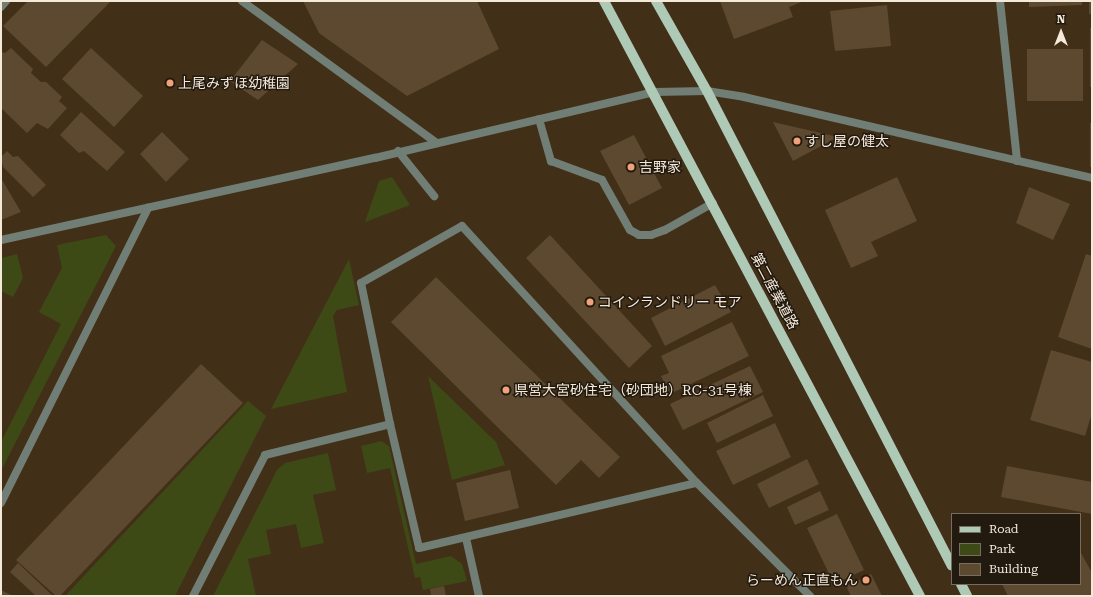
<!DOCTYPE html>
<html>
<head>
<meta charset="utf-8">
<style>
  body { margin:0 }
  #map { position:relative; width:1093px; height:597px; overflow:hidden; background:#422f17; font-family:"Roboto Serif","Noto Sans JP",serif }
  div>[style] { position:absolute }
  [style*='--x'] { left:calc(var(--x)*1px); top:calc(var(--y)*1px); width:calc(var(--w)*1px); rotate:calc(var(--a)*1deg) }
  .green>* { inset:0; background:#3e4a15 }
  .building>* { inset:0; background:#5d4930 }
  .lane>* { height:8px; margin:-4px; padding:0 4px; transform-origin:4px; border-radius:4px; background:#717e75 }
  .street>* { height:8px; margin:-4px; padding:0 4px; transform-origin:4px; border-radius:4px; background:#717e75 }
  .primary>* { height:10px; margin:-5px; padding:0 5px; transform-origin:5px; border-radius:5px; background:#aec9b6 }
  .dots>* { width:11px; height:11px; translate:-50% -50%; box-sizing:border-box; border:2px solid #22190f; border-radius:50% }
  span { translate:-50% -50%; white-space:nowrap; text-align:center; line-height:1.15; -webkit-text-stroke:3px #22190f; paint-order:stroke }
  .poi-label { font-size:14px; color:#f5e9da }
  .left { translate:0 -50%; text-align:left }
  .right { translate:-100% -50%; text-align:right }
  .street-label { font-size:14px; color:#f5e9da }
  .frame { position:absolute; inset:0; border:2px solid #f5e9da; pointer-events:none }
  .legend { position:absolute; left:951px; top:513px; width:130px; height:72px; box-sizing:border-box; background:#22190f; border:1px solid #766c60; margin:0; padding:5px 7px; list-style:none; font-size:12px; color:#f5e9da }
  .legend li { display:flex; align-items:center; gap:8px; height:20px }
  .legend b { width:20px; border:1px solid #766c60 }
  .north { position:absolute; left:1041px; top:12px; width:40px; height:40px; -webkit-text-stroke:3px #22190f; paint-order:stroke; rotate:0deg; font-size:11px; font-weight:700; line-height:16px; text-align:center; color:#f5e9da }
  .north::after { content:''; display:block; margin:auto; width:14px; height:18px; background:#f5e9da; clip-path:polygon(50% 0,100% 100%,50% 72%,0 100%) }
</style>
</head>
<body>
<div id="map">
  <div class="green">
    <div style="clip-path:polygon(392px 177px,410px 205px,365px 222px,379px 181px)"></div>
    <div style="clip-path:polygon(106px 235px,116px 246px,1px 471px,1px 442px,61px 324px,39px 312px,62px 268px,57px 245px)"></div>
    <div style="clip-path:polygon(17px 254px,23px 278px,13px 297px,1px 291px,1px 258px)"></div>
    <div style="clip-path:polygon(349px 259px,359px 305px,337px 310px,333px 316px,347px 392px,271px 409px)"></div>
    <div style="clip-path:polygon(428px 376px,496px 442px,505px 465px,452px 480px)"></div>
    <div style="clip-path:polygon(248px 401px,266px 416px,175px 596px,65px 596px)"></div>
    <div style="clip-path:polygon(381px 441px,389px 446px,416px 564px,451px 556px,462px 564px,467px 581px,423px 590px,420px 577px,415px 578px,390px 468px,367px 473px,361px 446px)"></div>
    <div style="clip-path:polygon(328px 453px,336px 490px,313px 495px,324px 543px,301px 548px,296px 524px,266px 530px,271px 554px,248px 559px,256px 596px,213px 596px,277px 470px,285px 463px)"></div>
  </div>
  <div class="building">
    <div style="clip-path:polygon(28px 1px,111px 1px,46px 67px,3px 26px)"></div>
    <div style="clip-path:polygon(303px 1px,477px 1px,499px 49px,407px 96px,319px 33px)"></div>
    <div style="clip-path:polygon(720px 1px,804px 1px,789px 7px,793px 17px,734px 39px)"></div>
    <div style="clip-path:polygon(1029px 1px,1082px 1px,1082px 5px,1029px 7px)"></div>
    <div style="clip-path:polygon(1089px 1px,1092px 1px,1092px 14px,1089px 14px)"></div>
    <div style="clip-path:polygon(887px 5px,891px 46px,835px 51px,830px 11px)"></div>
    <div style="clip-path:polygon(1090px 28px,1092px 28px,1092px 87px,1090px 87px)"></div>
    <div style="clip-path:polygon(262px 40px,298px 64px,258px 100px,230px 81px)"></div>
    <div style="clip-path:polygon(11px 48px,33px 69px,31px 73px,41px 82px,46px 82px,62px 97px,59px 101px,67px 108px,48px 129px,37px 123px,27px 133px,1px 108px,1px 52px,5px 53px)"></div>
    <div style="clip-path:polygon(91px 48px,143px 96px,114px 127px,62px 79px)"></div>
    <div style="clip-path:polygon(1027px 49px,1083px 49px,1083px 101px,1027px 101px)"></div>
    <div style="clip-path:polygon(81px 112px,125px 152px,107px 171px,84px 151px,79px 153px,60px 135px)"></div>
    <div style="clip-path:polygon(773px 122px,838px 137px,793px 161px)"></div>
    <div style="clip-path:polygon(1090px 123px,1092px 123px,1092px 167px,1090px 167px)"></div>
    <div style="clip-path:polygon(162px 132px,189px 159px,166px 182px,140px 154px)"></div>
    <div style="clip-path:polygon(634px 135px,662px 188px,629px 205px,600px 151px)"></div>
    <div style="clip-path:polygon(7px 151px,13px 157px,18px 156px,46px 185px,33px 197px,3px 167px,1px 157px)"></div>
    <div style="clip-path:polygon(897px 177px,917px 221px,871px 242px,878px 256px,851px 268px,825px 210px)"></div>
    <div style="clip-path:polygon(1px 178px,21px 212px,1px 220px)"></div>
    <div style="clip-path:polygon(1029px 187px,1070px 204px,1053px 240px,1016px 223px)"></div>
    <div style="clip-path:polygon(550px 235px,652px 346px,629px 368px,526px 258px)"></div>
    <div style="clip-path:polygon(1086px 254px,1092px 256px,1092px 349px,1058px 337px)"></div>
    <div style="clip-path:polygon(436px 277px,620px 457px,599px 478px,581px 460px,556px 485px,391px 322px)"></div>
    <div style="clip-path:polygon(715px 285px,731px 312px,665px 346px,651px 318px)"></div>
    <div style="clip-path:polygon(732px 322px,749px 356px,670px 394px,661px 376px,669px 373px,661px 356px)"></div>
    <div style="clip-path:polygon(1051px 350px,1092px 362px,1092px 413px,1085px 436px,1030px 420px)"></div>
    <div style="clip-path:polygon(201px 364px,243px 403px,60px 596px,56px 596px,16px 560px)"></div>
    <div style="clip-path:polygon(750px 366px,763px 392px,683px 430px,670px 404px)"></div>
    <div style="clip-path:polygon(763px 395px,773px 416px,717px 443px,707px 423px)"></div>
    <div style="clip-path:polygon(775px 423px,791px 457px,733px 485px,716px 451px)"></div>
    <div style="clip-path:polygon(807px 459px,819px 484px,769px 508px,757px 484px)"></div>
    <div style="clip-path:polygon(1007px 466px,1092px 482px,1092px 514px,1001px 497px)"></div>
    <div style="clip-path:polygon(510px 470px,519px 508px,465px 521px,456px 483px)"></div>
    <div style="clip-path:polygon(820px 491px,829px 510px,795px 525px,787px 507px)"></div>
    <div style="clip-path:polygon(837px 514px,864px 570px,834px 584px,807px 528px)"></div>
    <div style="clip-path:polygon(1080px 551px,1092px 573px,1092px 596px,1008px 596px,1002px 584px,1080px 584px)"></div>
    <div style="clip-path:polygon(18px 563px,53px 596px,36px 596px,10px 572px)"></div>
    <div style="clip-path:polygon(871px 574px,882px 596px,851px 596px,846px 586px)"></div>
    <div style="clip-path:polygon(444px 586px,446px 596px,431px 596px,430px 589px)"></div>
    <div style="clip-path:polygon(1px 590px,13px 596px,1px 596px)"></div>
  </div>
  <div class="lane">
    <div style="--x:1000;--y:1;--w:161;--a:83.9"></div>
    <div style="--x:539;--y:119;--w:44;--a:74.1"></div>
    <div style="--x:551;--y:161;--w:54;--a:20.4"></div>
    <div style="--x:602;--y:180;--w:57;--a:60.8"></div>
    <div style="--x:630;--y:230;--w:10;--a:29"></div>
    <div style="--x:639;--y:235;--w:12;--a:0"></div>
    <div style="--x:651;--y:235;--w:15;--a:-20"></div>
    <div style="--x:665;--y:230;--w:55;--a:-29.4"></div>
  </div>
  <div class="street">
    <div style="--x:242;--y:1;--w:241;--a:36.1"></div>
    <div style="--x:1;--y:7;--w:8;--a:-50"></div>
    <div style="--x:398;--y:151;--w:58;--a:51.3"></div>
    <div style="--x:1;--y:240;--w:383;--a:-12.4"></div>
    <div style="--x:375;--y:158;--w:288;--a:-13.3"></div>
    <div style="--x:655;--y:92;--w:52;--a:-1.1"></div>
    <div style="--x:707;--y:91;--w:37;--a:9"></div>
    <div style="--x:744;--y:97;--w:357;--a:13.1"></div>
    <div style="--x:390;--y:424;--w:127;--a:76.8"></div>
    <div style="--x:419;--y:548;--w:285;--a:-13.2"></div>
    <div style="--x:1;--y:503;--w:330;--a:-63.5"></div>
    <div style="--x:466;--y:538;--w:59;--a:77.4"></div>
    <div style="--x:193;--y:596;--w:158;--a:-62.9"></div>
    <div style="--x:265;--y:455;--w:129;--a:-13.9"></div>
    <div style="--x:390;--y:424;--w:144;--a:-101.6"></div>
    <div style="--x:361;--y:283;--w:116;--a:-29.4"></div>
    <div style="--x:462;--y:226;--w:348;--a:47.6"></div>
    <div style="--x:697;--y:483;--w:160;--a:45"></div>
  </div>
  <div class="primary">
    <div style="--x:604;--y:1;--w:674;--a:62.03"></div>
    <div style="--x:656;--y:1;--w:103;--a:60.5"></div>
    <div style="--x:707;--y:91;--w:534;--a:62.72"></div>
    <div style="--x:961;--y:584;--w:13;--a:63"></div>
  </div>
  <div class="dots">
    <div style="left:170px;top:83px;background:#f0a27a"></div>
    <div style="left:797px;top:141px;background:#f0a27a"></div>
    <div style="left:631px;top:167px;background:#f0a27a"></div>
    <div style="left:590px;top:302px;background:#f0a27a"></div>
    <div style="left:506px;top:390px;background:#f0a27a"></div>
    <div style="left:866px;top:580px;background:#f0a27a"></div>
  </div>
  <div class="poi-label">
    <span class="left" style="left:178px;top:83px">上尾みずほ幼稚園</span>
    <span class="left" style="left:805px;top:141px">すし屋の健太</span>
    <span class="left" style="left:639px;top:167px">吉野家</span>
    <span class="left" style="left:598px;top:302px">コインランドリー モア</span>
    <span class="left" style="left:514px;top:390px">県営大宮砂住宅（砂団地）RC-31号棟</span>
    <span class="right" style="left:858px;top:580px">らーめん正直もん</span>
  </div>
  <div class="street-label">
    <span style="left:775px;top:291px;rotate:62deg">第二産業道路</span>
  </div>
  <div class="frame"></div>
  <ul class="legend">
  <li><b style="height:5px;background:#aec9b6"></b>Road</li>
  <li><b style="height:11px;background:#3e4a15"></b>Park</li>
  <li><b style="height:11px;background:#5d4930"></b>Building</li>
  </ul>
  <div class="north">N</div>
</div>
</body>
</html>
